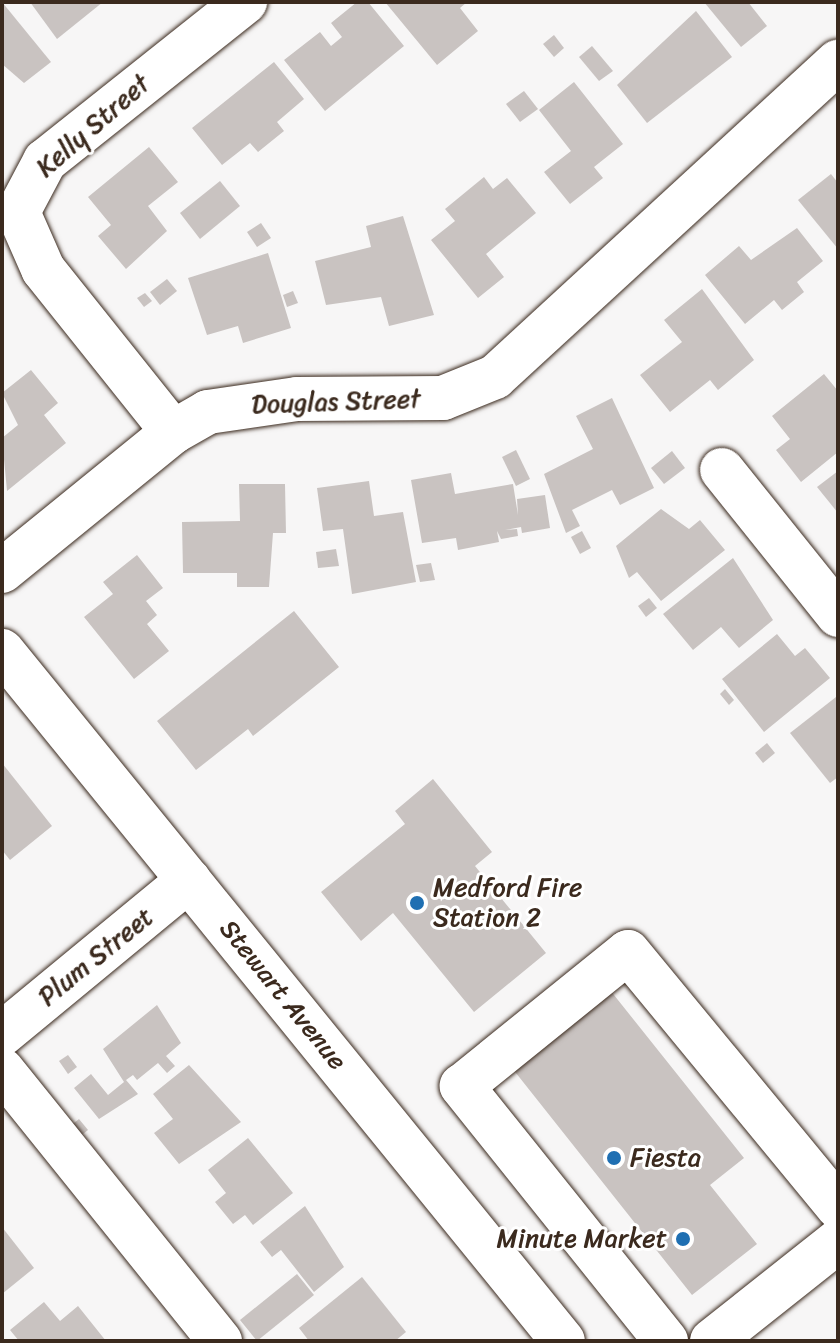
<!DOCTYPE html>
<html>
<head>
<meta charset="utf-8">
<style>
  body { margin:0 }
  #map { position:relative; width:840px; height:1343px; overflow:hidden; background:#f7f6f6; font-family:Sriracha,sans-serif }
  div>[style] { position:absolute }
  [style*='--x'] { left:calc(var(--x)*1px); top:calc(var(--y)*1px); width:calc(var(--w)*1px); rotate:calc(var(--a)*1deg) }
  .building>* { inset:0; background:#c9c3c1 }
  .roads { filter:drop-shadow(0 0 2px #3b2a1e) drop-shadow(0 0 2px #3b2a1e) }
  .minor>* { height:44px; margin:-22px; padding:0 22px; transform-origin:22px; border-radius:22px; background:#fff }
  .major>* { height:44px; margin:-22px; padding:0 22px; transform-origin:22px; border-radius:22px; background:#fff }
  .dots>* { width:22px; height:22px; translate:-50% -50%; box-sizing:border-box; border:4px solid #fff; border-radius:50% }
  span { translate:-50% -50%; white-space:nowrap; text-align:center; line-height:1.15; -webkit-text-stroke:6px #fff; paint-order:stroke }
  .street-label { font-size:26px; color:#3b2a1e }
  .poi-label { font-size:26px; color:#3b2a1e }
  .left { translate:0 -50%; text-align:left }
  .right { translate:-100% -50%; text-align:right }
  .frame { position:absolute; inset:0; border:4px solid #3b2a1e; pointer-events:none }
</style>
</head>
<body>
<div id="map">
  <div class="building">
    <div style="clip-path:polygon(2px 2px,51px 62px,24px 83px,2px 64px)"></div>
    <div style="clip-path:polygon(30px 2px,103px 2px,57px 39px)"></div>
    <div style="clip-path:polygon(357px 2px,368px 2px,404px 46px,325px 111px,284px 60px,320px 32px,331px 46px,342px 37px,331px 23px)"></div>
    <div style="clip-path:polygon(385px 2px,467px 2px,460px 8px,478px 31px,437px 65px)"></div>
    <div style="clip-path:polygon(704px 2px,748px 2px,767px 26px,741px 47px)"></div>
    <div style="clip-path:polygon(696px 11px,732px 57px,647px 123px,617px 85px)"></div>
    <div style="clip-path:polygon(554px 35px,564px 48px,554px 57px,543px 44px)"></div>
    <div style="clip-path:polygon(592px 46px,613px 71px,599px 81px,579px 57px)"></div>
    <div style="clip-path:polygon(274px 62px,304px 99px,277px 122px,284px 131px,258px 152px,250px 143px,222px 165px,192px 128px)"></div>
    <div style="clip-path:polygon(574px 82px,623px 144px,594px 167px,603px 178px,570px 204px,544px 172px,571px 151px,539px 110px)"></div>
    <div style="clip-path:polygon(524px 91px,538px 109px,520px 122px,506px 104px)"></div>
    <div style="clip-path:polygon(149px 147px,178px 182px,148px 206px,167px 231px,126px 269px,98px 236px,111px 225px,88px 197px)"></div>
    <div style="clip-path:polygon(831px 174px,838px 183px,838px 249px,798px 200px)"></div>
    <div style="clip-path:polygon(484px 177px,493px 189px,507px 178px,536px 213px,486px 254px,504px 277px,478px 298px,431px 240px,455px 221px,445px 209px)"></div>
    <div style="clip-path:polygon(220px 181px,240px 206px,200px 239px,180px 213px)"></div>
    <div style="clip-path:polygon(403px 216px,434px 315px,389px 326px,381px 297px,326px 305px,315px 261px,371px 247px,366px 226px)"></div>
    <div style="clip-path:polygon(261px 223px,271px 238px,257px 247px,247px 232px)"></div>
    <div style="clip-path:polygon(797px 228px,823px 261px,797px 282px,804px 292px,782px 310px,774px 300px,745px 324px,705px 275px,739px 246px,751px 260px)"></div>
    <div style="clip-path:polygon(268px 253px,291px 328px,243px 343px,238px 326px,207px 335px,188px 278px)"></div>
    <div style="clip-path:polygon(167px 279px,177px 291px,160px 305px,150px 292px)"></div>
    <div style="clip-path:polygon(702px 289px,754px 360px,718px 390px,710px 380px,670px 412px,640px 375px,682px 342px,664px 320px)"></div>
    <div style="clip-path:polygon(293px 291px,298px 303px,287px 307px,283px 295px)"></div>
    <div style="clip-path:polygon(145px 293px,152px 301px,144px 307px,137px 298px)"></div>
    <div style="clip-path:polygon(31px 370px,58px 403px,44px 415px,66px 443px,7px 491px,2px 438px,18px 425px,2px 393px)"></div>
    <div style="clip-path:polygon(824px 374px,838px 391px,838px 452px,801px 482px,776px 450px,790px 439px,772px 416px)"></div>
    <div style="clip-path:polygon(612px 398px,654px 488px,620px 505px,612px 490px,572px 510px,580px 526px,566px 533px,544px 474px,593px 449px,576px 416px)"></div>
    <div style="clip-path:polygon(516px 450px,530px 479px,516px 486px,502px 457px)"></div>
    <div style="clip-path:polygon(672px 451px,685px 468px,664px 484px,651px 468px)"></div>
    <div style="clip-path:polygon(838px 471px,838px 513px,817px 487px)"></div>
    <div style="clip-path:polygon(451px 473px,455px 494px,513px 484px,518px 515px,517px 499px,545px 495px,550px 528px,522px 533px,521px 527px,505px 530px,517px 529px,518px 536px,501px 539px,497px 531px,499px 542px,458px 550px,456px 538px,422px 543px,411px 480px)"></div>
    <div style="clip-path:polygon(369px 481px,374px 516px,403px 512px,416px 582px,352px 594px,343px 529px,323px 531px,317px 488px)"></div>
    <div style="clip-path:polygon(239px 484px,285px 484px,286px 533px,273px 533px,269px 587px,237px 587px,237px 573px,183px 573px,182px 522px,240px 521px)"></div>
    <div style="clip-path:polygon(661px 509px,689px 529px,700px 520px,725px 550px,661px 601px,637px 572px,629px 578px,616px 546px)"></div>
    <div style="clip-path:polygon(582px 531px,591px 548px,580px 554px,571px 537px)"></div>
    <div style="clip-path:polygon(336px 549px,339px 566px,318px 568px,316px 552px)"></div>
    <div style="clip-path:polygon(137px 555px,163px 588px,146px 601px,157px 615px,147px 624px,169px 651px,134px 679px,84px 617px,113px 594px,103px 582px)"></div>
    <div style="clip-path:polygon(733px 558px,773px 620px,739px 648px,721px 627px,693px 650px,663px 614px)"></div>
    <div style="clip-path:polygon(431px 563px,435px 580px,420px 582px,416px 565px)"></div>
    <div style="clip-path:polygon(649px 598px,657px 608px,646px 617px,638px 606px)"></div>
    <div style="clip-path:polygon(294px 611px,339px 667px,253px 736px,248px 729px,196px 770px,157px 721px)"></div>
    <div style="clip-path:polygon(777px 634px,795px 656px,805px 648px,830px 678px,764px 732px,722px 679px)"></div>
    <div style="clip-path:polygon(725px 689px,734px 700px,729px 705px,720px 694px)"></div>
    <div style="clip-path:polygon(836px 697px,838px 777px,830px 783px,790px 733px)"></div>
    <div style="clip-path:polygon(767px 743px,775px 753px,763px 763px,755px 753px)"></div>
    <div style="clip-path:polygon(2px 763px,52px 826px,10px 860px,2px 850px)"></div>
    <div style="clip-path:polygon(433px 779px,492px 852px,475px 866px,546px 953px,474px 1012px,393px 913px,361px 941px,321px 892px,405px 824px,395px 811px)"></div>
    <div style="clip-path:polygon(610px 990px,744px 1158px,710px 1185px,757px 1244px,692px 1295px,512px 1068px)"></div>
    <div style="clip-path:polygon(157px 1005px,181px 1043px,166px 1056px,175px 1066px,167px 1073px,158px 1063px,137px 1080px,133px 1075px,126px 1080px,138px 1094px,99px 1119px,74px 1088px,91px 1074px,108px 1095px,124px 1082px,103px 1049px)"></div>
    <div style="clip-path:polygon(68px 1055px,77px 1067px,68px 1074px,59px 1061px)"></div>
    <div style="clip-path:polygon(189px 1065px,241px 1122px,179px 1164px,154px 1133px,173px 1119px,153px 1094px)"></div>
    <div style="clip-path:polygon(79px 1119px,88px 1130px,78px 1138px,69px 1127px)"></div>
    <div style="clip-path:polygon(248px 1138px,293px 1193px,253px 1225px,245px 1215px,233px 1224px,215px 1202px,226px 1193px,208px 1170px)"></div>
    <div style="clip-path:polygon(305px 1206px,344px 1267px,314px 1292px,281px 1250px,272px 1257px,260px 1242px)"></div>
    <div style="clip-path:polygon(2px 1227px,34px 1268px,2px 1294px)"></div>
    <div style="clip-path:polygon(297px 1274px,314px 1295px,257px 1341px,240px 1320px)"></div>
    <div style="clip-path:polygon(362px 1277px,406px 1332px,395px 1341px,309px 1341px,299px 1328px)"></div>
    <div style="clip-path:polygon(44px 1302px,60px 1321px,78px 1306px,106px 1341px,19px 1341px,10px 1330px)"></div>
  </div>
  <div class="roads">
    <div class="minor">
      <div style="--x:173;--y:432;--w:208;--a:-128.6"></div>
      <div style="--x:43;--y:269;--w:62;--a:-113.7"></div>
      <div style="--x:18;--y:212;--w:58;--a:-62.1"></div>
      <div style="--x:45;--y:161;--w:256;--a:-38.5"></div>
      <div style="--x:722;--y:470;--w:186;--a:51.3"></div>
      <div style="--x:2;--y:571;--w:220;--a:-39.1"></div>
      <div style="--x:173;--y:432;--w:40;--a:-29.7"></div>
      <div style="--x:208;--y:412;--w:90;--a:-8.3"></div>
      <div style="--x:297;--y:399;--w:146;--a:-0.4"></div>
      <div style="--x:443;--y:398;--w:56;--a:-22"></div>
      <div style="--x:495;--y:377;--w:466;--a:-42.6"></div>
      <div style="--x:2;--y:1034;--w:242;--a:-39.5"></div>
      <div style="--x:2;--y:1070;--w:348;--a:51.2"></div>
      <div style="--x:666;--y:1341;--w:327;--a:-128.7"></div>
      <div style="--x:462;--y:1086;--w:213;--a:-38.9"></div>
      <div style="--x:628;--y:952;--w:330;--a:50.5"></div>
      <div style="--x:712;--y:1341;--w:161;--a:-38.4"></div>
    </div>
    <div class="major">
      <div style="--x:2;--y:651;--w:889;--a:50.89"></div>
    </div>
  </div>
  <div class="dots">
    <div style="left:417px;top:903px;background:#1f6fb2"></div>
    <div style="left:614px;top:1158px;background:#1f6fb2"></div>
    <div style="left:683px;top:1239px;background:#1f6fb2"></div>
  </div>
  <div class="street-label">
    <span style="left:93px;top:126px;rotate:-41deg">Kelly Street</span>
    <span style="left:336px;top:402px;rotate:-2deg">Douglas Street</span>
    <span style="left:96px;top:957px;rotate:-39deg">Plum Street</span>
    <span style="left:283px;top:995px;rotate:51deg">Stewart Avenue</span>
  </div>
  <div class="poi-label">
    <span class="left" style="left:433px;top:903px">Medford Fire<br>Station 2</span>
    <span class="left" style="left:630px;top:1158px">Fiesta</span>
    <span class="right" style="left:667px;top:1239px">Minute Market</span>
  </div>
  <div class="frame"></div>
</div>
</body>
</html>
